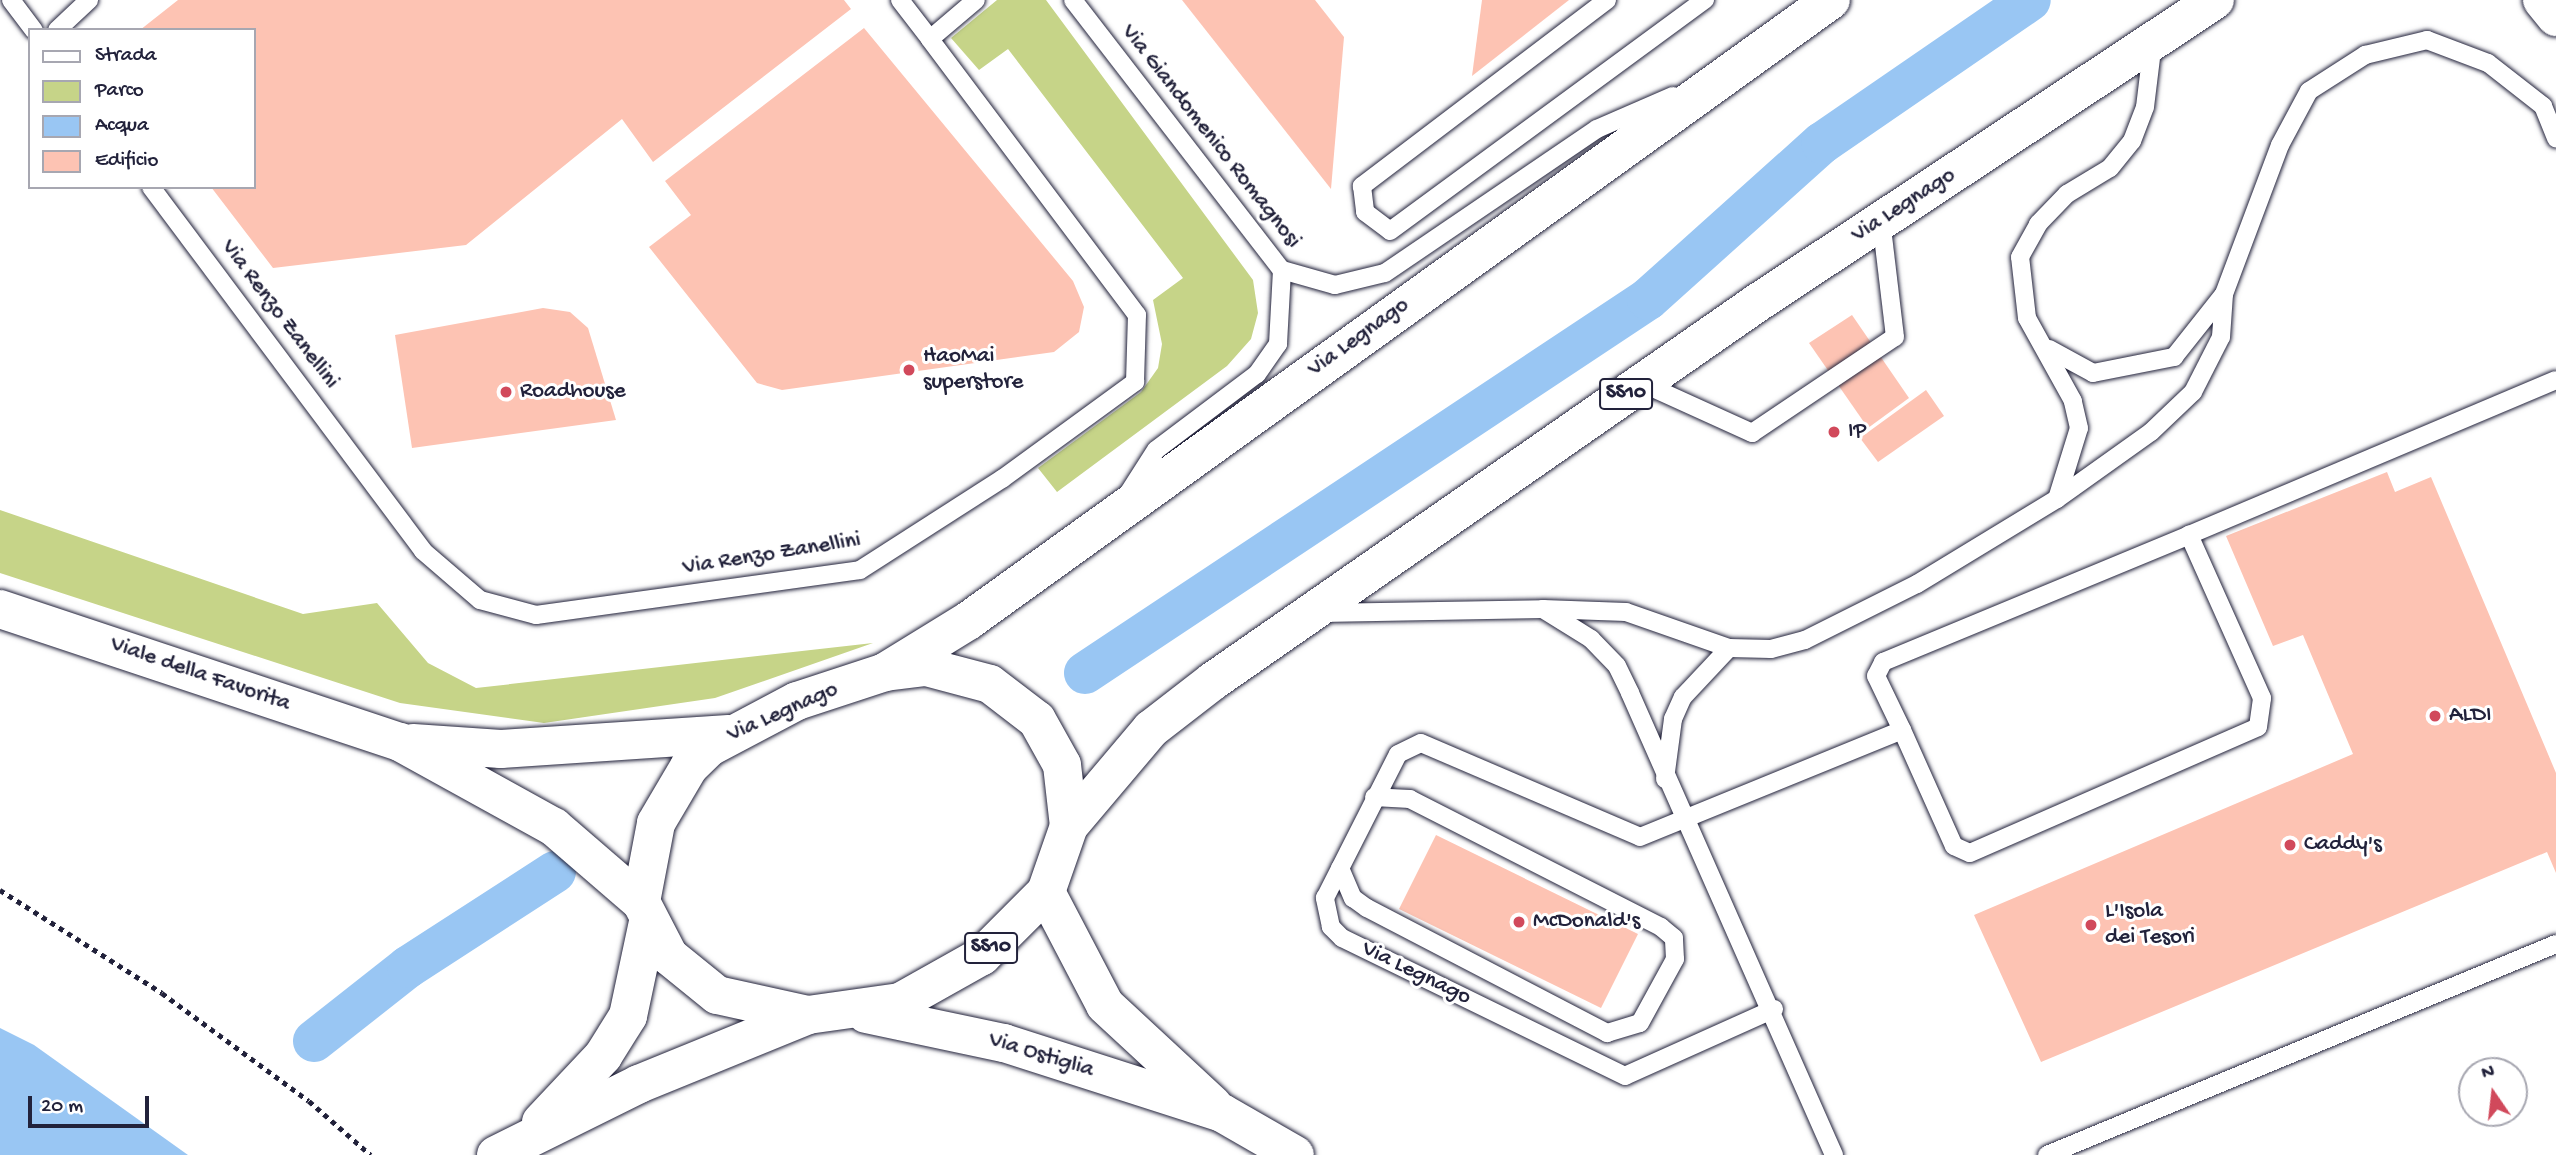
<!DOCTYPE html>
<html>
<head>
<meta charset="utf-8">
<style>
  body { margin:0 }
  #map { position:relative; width:2556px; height:1155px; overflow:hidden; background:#fff; font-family:"Gochi Hand",sans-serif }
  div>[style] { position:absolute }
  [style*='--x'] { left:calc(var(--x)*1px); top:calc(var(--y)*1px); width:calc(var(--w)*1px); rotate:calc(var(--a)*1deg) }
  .green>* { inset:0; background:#c6d488 }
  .water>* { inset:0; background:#99c6f3 }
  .canal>* { height:42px; margin:-21px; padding:0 21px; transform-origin:21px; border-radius:21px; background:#99c6f3 }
  .building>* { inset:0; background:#fdc3b3 }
  .path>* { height:4.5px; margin-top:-2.25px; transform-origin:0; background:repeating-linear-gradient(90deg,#22223b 0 5px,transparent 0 10px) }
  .roads { filter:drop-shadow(0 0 2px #22223b) drop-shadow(0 0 2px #22223b) }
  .lane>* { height:18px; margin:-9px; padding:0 9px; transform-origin:9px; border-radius:9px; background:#fff }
  .secondary>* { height:38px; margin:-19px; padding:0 19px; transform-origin:19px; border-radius:19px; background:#fff }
  .primary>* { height:38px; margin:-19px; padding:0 19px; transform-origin:19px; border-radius:19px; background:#fff }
  .highway>* { height:38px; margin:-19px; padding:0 19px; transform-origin:19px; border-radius:19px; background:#fff }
  .dots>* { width:19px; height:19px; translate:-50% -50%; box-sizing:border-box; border:4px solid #fff; border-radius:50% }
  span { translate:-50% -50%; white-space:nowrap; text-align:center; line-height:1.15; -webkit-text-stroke:6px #fff; paint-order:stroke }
  .shield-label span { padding:2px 5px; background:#fff; border:2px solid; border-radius:5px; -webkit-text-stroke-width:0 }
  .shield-label { font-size:21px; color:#22223b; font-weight:700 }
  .street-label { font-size:23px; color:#22223b }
  .poi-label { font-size:23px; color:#22223b }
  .left { translate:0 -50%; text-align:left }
  .legend { position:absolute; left:28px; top:28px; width:228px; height:161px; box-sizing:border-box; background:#fff; border:2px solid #a7a7b1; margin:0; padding:9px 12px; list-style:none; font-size:21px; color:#22223b }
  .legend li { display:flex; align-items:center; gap:14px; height:35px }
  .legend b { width:35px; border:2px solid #a7a7b1 }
  .north { position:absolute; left:2458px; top:1057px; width:70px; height:70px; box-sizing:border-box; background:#fff; border:2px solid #a7a7b1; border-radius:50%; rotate:346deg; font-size:19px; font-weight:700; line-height:28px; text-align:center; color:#22223b }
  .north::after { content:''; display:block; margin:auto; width:24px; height:32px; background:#d1495b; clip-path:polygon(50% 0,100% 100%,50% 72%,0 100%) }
  .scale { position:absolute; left:28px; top:1096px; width:121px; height:32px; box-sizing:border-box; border:4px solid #22223b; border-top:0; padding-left:9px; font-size:21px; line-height:24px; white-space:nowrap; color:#22223b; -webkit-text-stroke:5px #fff; paint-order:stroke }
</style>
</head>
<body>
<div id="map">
  <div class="green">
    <div style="clip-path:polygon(997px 0,1046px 0,1253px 280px,1258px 313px,1251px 339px,1227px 366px,1057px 492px,1038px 468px,1141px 392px,1158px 368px,1162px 344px,1153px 300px,1183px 278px,1008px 49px,979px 70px,951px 38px)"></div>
    <div style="clip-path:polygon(0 510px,303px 614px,377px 603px,428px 663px,476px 688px,873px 643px,715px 698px,544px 723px,400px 703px,0 573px)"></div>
  </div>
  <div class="water">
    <div style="clip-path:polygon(0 1028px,34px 1045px,188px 1155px,0 1155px)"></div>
  </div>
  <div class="canal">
    <div style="--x:1085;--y:673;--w:676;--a:-33.6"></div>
    <div style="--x:1648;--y:299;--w:234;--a:-41.9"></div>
    <div style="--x:1822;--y:143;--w:252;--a:-34.5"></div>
    <div style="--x:314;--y:1041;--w:120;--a:-38.2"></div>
    <div style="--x:408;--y:967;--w:175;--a:-32.9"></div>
  </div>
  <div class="building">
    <div style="clip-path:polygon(178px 0,844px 0,851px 9px,653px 162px,622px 119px,466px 245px,273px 268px,211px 187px,254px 187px,254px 30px,140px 30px)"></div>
    <div style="clip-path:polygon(1182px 0,1315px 0,1344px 37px,1331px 189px)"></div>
    <div style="clip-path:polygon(1482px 0,1569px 0,1472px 76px)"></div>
    <div style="clip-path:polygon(864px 28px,1073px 281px,1084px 307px,1079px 332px,1054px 352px,782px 390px,757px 383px,649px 247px,691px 215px,665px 181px)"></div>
    <div style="clip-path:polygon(543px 308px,570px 312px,588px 328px,616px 420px,412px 448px,395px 335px)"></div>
    <div style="clip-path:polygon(1852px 315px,1909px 398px,1868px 428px,1809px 343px)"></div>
    <div style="clip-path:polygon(1926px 390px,1944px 416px,1878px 462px,1860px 438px)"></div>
    <div style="clip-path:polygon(2387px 472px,2395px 492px,2431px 477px,2556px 773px,2556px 873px,2547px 852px,2041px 1062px,1974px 915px,2353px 754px,2303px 635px,2273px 646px,2226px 536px)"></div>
    <div style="clip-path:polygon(1436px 835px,1638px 934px,1601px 1008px,1399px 909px)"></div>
  </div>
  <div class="path">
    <div style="--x:0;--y:890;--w:192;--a:32.4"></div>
    <div style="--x:162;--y:993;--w:182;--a:36.3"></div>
    <div style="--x:309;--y:1101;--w:82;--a:41.1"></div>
  </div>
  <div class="roads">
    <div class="lane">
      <div style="--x:11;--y:0;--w:38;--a:53"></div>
      <div style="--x:900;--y:0;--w:49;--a:52.4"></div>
      <div style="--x:930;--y:39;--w:60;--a:-40.3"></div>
      <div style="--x:1073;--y:0;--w:341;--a:52.3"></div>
      <div style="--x:1607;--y:0;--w:308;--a:142.8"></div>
      <div style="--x:1362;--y:186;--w:26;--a:83"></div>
      <div style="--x:1365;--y:212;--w:31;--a:37"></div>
      <div style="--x:1390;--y:231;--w:391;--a:-36.3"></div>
      <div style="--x:57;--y:30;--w:44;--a:-43.2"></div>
      <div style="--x:151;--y:187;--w:454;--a:53.2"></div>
      <div style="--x:423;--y:551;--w:75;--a:40.7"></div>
      <div style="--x:480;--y:600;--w:58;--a:15"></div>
      <div style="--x:536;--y:615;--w:327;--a:-7.9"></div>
      <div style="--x:860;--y:570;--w:169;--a:-32.7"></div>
      <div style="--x:1002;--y:479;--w:165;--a:-36.1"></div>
      <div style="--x:1135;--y:382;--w:67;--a:-88.3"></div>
      <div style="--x:1137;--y:315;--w:345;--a:-126.9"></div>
      <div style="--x:1282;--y:270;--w:55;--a:15.8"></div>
      <div style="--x:1335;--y:285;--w:51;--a:-13.5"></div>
      <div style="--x:1385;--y:273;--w:256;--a:-34.2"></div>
      <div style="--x:1597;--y:129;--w:83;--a:-23.5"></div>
      <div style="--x:2049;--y:349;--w:50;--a:28.6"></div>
      <div style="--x:2093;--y:373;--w:83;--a:-11.2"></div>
      <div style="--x:2174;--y:357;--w:80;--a:-51.6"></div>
      <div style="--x:2224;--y:294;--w:159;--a:-69.4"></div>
      <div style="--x:2280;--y:145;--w:61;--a:-61.8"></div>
      <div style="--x:2309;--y:91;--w:67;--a:-32.7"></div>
      <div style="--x:2365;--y:55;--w:64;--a:-13.6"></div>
      <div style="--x:2427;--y:40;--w:65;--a:20.7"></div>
      <div style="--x:2488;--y:63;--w:70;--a:38"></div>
      <div style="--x:2543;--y:106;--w:35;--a:68"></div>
      <div style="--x:1642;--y:383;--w:121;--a:24.4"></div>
      <div style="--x:1752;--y:433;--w:172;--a:-33.9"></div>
      <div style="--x:1895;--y:337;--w:118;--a:-96.8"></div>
      <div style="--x:1129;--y:492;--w:50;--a:-57.3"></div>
      <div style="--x:1156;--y:450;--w:126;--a:-37"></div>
      <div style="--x:1257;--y:374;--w:37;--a:-55"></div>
      <div style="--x:1278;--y:344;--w:74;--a:-86.9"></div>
      <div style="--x:2057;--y:499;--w:115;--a:-35.5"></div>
      <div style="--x:2151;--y:432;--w:58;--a:-43.6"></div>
      <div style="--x:2193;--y:392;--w:62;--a:-63"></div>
      <div style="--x:2221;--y:337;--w:43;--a:-86"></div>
      <div style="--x:1543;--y:609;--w:83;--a:2.1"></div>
      <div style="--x:1626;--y:612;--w:109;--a:19.3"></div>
      <div style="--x:1321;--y:613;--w:222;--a:-1"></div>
      <div style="--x:1543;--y:609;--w:57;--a:32"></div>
      <div style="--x:1591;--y:639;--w:37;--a:46"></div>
      <div style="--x:1617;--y:666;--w:30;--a:64"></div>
      <div style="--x:1630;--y:693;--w:505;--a:66.18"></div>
      <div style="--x:1902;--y:730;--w:60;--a:-115.7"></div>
      <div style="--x:1876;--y:676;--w:16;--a:-63"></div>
      <div style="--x:1883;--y:662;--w:331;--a:-22.5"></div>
      <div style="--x:1665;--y:779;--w:61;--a:-82.4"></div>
      <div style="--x:1673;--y:719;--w:24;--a:-66"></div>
      <div style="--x:1683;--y:697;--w:67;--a:-46.8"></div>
      <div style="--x:1729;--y:648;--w:42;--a:1.4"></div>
      <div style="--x:1771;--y:649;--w:35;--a:-15"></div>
      <div style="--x:1805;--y:640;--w:125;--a:-26.6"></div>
      <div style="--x:1917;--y:584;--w:164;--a:-31.3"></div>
      <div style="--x:2057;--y:499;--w:74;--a:-72.8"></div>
      <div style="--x:2079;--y:428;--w:28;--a:-103"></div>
      <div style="--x:2073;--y:401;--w:95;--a:-119"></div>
      <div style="--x:2027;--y:318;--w:61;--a:-96.5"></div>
      <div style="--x:2020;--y:257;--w:38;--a:-61"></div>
      <div style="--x:2038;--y:224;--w:42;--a:-46"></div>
      <div style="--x:2067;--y:194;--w:50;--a:-31.2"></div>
      <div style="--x:2110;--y:168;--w:35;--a:-51"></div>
      <div style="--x:2132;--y:141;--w:36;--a:-69"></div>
      <div style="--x:2145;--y:107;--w:65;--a:-83"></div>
      <div style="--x:1340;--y:868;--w:33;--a:67"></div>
      <div style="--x:1353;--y:898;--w:17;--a:36"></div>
      <div style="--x:1367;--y:908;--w:271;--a:27.5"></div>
      <div style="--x:1607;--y:1033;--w:34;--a:-17"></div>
      <div style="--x:1640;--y:1023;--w:73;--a:-61.3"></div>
      <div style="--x:1675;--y:959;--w:21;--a:-93"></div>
      <div style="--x:1674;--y:938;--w:17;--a:-140"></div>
      <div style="--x:1661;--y:927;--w:282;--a:-153"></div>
      <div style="--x:1410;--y:799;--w:36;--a:-177"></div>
      <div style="--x:1774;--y:1009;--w:163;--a:155.8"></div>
      <div style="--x:1625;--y:1076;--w:315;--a:-154"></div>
      <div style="--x:1342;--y:938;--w:16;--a:-135"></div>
      <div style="--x:1331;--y:927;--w:30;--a:-102"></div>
      <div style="--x:1325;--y:898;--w:161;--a:-63.1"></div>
      <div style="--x:1398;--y:754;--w:25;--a:-26"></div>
      <div style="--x:1421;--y:743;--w:238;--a:23.2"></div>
      <div style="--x:1640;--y:837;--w:283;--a:-22.2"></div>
      <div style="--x:1902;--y:730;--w:127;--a:65.9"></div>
      <div style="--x:1954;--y:846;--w:17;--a:24"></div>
      <div style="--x:1970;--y:853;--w:314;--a:-23.6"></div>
      <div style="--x:2258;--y:727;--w:29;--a:-82"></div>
      <div style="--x:2262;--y:698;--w:179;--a:-114.1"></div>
      <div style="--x:2189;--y:535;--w:398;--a:-22.9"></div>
      <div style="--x:2047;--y:1155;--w:551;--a:-22.52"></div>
    </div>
    <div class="secondary">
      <div style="--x:0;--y:609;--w:422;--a:18.4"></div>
      <div style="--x:400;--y:742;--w:176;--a:28.9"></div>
      <div style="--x:554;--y:827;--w:115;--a:40.8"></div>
      <div style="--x:413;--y:743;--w:88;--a:3.9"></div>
      <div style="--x:501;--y:749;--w:228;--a:-3.8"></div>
    </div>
    <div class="primary">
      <div style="--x:885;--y:672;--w:41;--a:-7"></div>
      <div style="--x:926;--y:667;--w:66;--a:14.9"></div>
      <div style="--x:990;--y:684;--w:59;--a:37.5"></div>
      <div style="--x:1037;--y:720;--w:51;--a:60.9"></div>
      <div style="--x:1062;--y:765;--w:61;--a:83.5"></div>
      <div style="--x:1069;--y:826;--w:70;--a:109.2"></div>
      <div style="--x:1046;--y:892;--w:91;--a:135"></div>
      <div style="--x:982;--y:956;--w:94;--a:150.7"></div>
      <div style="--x:900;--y:1002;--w:93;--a:172"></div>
      <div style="--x:808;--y:1015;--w:93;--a:-167.6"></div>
      <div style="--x:717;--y:995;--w:62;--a:-140.9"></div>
      <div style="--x:669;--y:956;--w:61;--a:-117.4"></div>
      <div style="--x:641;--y:902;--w:80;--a:-79.2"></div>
      <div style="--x:656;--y:823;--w:65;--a:-59.5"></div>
      <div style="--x:689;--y:767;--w:29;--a:-44"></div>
      <div style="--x:710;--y:747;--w:98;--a:-27.9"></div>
      <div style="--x:797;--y:701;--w:93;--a:-18.2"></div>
      <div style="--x:885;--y:672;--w:97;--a:-31.6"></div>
      <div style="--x:968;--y:621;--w:1063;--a:-35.74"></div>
      <div style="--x:1069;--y:826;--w:127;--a:-49.8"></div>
      <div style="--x:1151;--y:729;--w:78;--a:-37.7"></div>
      <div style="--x:1213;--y:681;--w:662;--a:-34.79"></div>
      <div style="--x:1757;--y:303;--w:549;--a:-33.49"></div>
      <div style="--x:1046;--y:892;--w:127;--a:62.4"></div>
      <div style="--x:1105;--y:1005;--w:147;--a:42.8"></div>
      <div style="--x:866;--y:1014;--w:141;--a:11.9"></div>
      <div style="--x:1004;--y:1043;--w:229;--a:17.8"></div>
      <div style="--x:1222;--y:1113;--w:84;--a:29.9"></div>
      <div style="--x:541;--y:1122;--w:91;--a:-46.8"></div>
      <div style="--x:603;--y:1056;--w:47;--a:-58"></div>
      <div style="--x:628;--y:1016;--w:96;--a:-78"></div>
      <div style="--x:496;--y:1155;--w:160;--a:-26.4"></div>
      <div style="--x:639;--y:1084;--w:180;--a:-22.2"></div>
    </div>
    <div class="highway">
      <div style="--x:2542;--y:0;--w:22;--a:51"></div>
    </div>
  </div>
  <div class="dots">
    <div style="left:909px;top:370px;background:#d1495b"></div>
    <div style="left:506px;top:392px;background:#d1495b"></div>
    <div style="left:1834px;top:432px;background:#d1495b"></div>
    <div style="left:2435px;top:716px;background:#d1495b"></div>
    <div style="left:2290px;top:845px;background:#d1495b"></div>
    <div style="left:1519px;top:922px;background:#d1495b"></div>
    <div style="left:2091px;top:925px;background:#d1495b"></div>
  </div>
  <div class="shield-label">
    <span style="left:1626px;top:394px">SS10</span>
    <span style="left:991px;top:948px">SS10</span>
  </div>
  <div class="street-label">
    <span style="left:1210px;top:137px;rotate:52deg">Via Giandomenico Romagnosi</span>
    <span style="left:1904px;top:206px;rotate:-33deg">Via Legnago</span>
    <span style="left:279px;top:315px;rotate:53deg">Via Renzo Zanellini</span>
    <span style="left:1359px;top:338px;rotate:-36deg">Via Legnago</span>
    <span style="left:772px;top:555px;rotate:-9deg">Via Renzo Zanellini</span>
    <span style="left:200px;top:675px;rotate:19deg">Viale della Favorita</span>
    <span style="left:783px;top:713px;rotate:-24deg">Via Legnago</span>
    <span style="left:1416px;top:974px;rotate:26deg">Via Legnago</span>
    <span style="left:1041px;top:1056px;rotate:17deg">Via Ostiglia</span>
  </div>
  <div class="poi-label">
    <span class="left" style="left:923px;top:370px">HaoMai<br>superstore</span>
    <span class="left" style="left:520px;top:392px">Roadhouse</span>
    <span class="left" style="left:1848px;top:432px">IP</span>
    <span class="left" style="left:2449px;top:716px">ALDI</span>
    <span class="left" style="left:2304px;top:845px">Caddy's</span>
    <span class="left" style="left:2105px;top:925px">L'Isola<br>dei Tesori</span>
    <span class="left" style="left:1533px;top:922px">McDonald's</span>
  </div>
  <ul class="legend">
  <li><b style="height:9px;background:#fff"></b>Strada</li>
  <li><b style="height:19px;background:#c6d488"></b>Parco</li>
  <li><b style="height:19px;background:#99c6f3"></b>Acqua</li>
  <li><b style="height:19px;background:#fdc3b3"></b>Edificio</li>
  </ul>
  <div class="north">N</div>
  <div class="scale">20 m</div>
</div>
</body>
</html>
